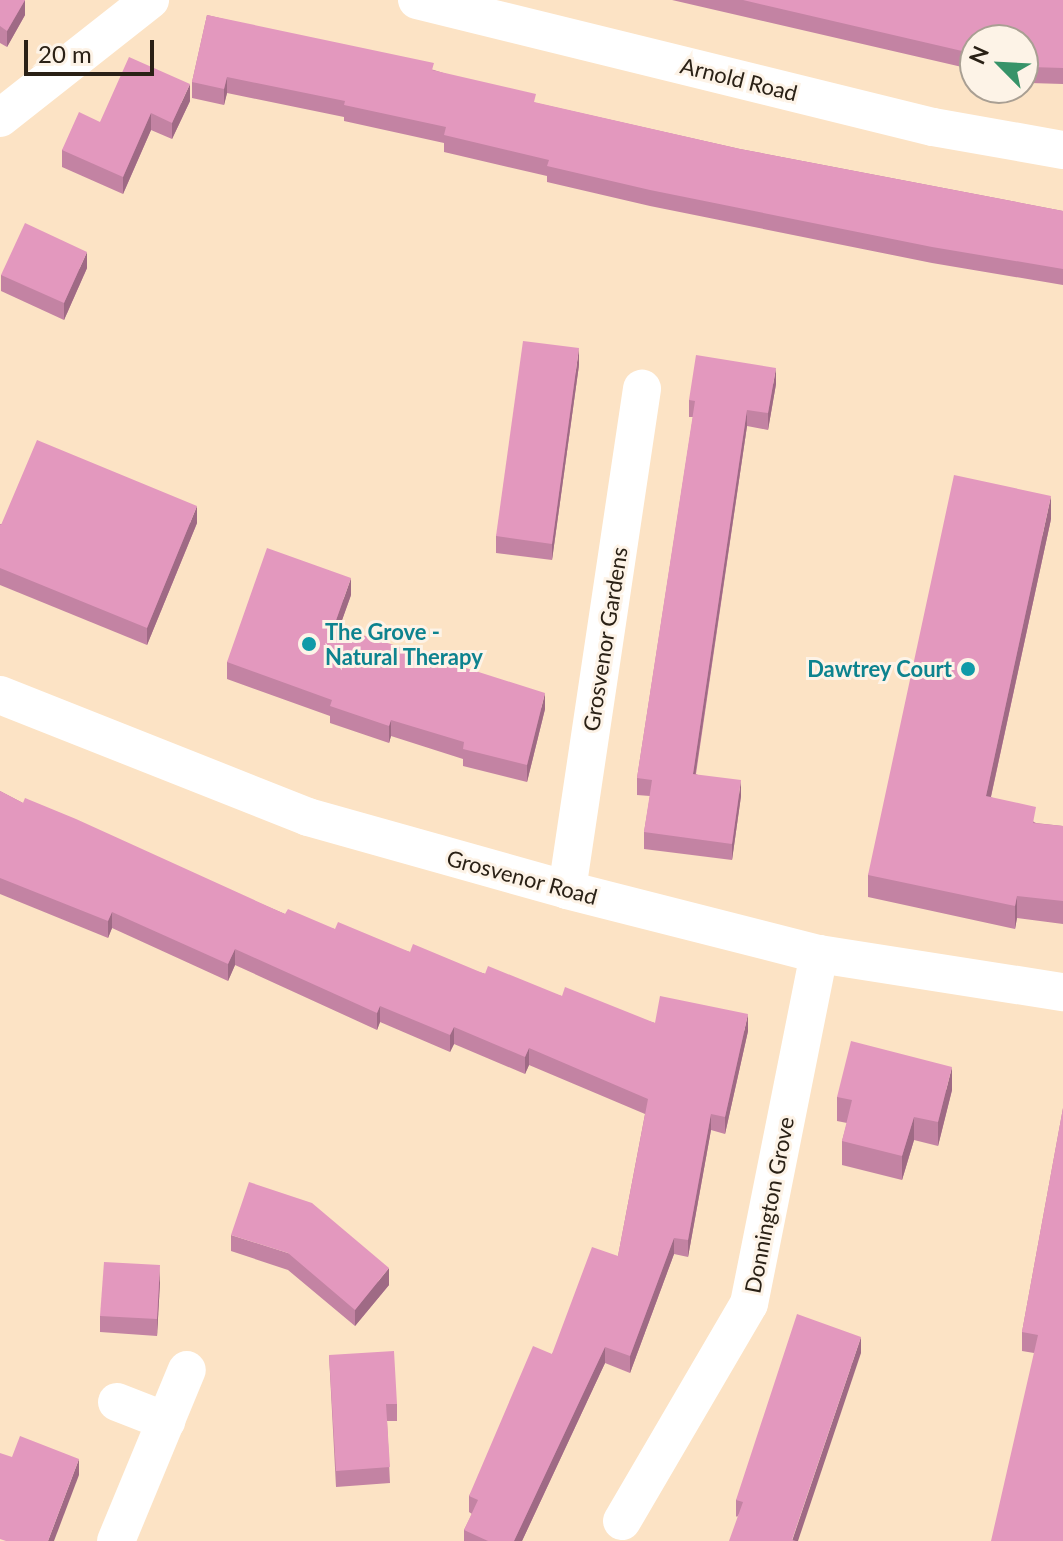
<!DOCTYPE html>
<html>
<head>
<meta charset="utf-8">
<style>
  body { margin:0 }
  #map { position:relative; width:1063px; height:1541px; overflow:hidden; background:#fce3c5; font-family:Lato,sans-serif }
  div>[style] { position:absolute }
  [style*='--x'] { left:calc(var(--x)*1px); top:calc(var(--y)*1px); width:calc(var(--w)*1px); rotate:calc(var(--a)*1deg) }
  .minor>* { height:38px; margin:-19px; padding:0 19px; transform-origin:19px; border-radius:19px; background:#fff }
  .wall>* { inset:0; background:#c383a3 }
  .shaded-wall>* { inset:0; background:#9f6a85 }
  .building>* { inset:0; background:#e398be }
  .dots>* { width:22px; height:22px; translate:-50% -50%; box-sizing:border-box; border:4px solid #fdf3e7; border-radius:50% }
  span { translate:-50% -50%; white-space:nowrap; text-align:center; line-height:1.15; -webkit-text-stroke:6px #fdf3e7; paint-order:stroke }
  .street-label { font-size:22px; color:#2a2116 }
  .culture-label { font-size:22px; color:#0d838f; font-weight:700 }
  .left { translate:0 -50%; text-align:left }
  .right { translate:-100% -50%; text-align:right }
  .north { position:absolute; left:959px; top:24px; width:80px; height:80px; box-sizing:border-box; background:#fdf3e7; border:2px solid #a99f93; border-radius:50%; rotate:294deg; font-size:22px; font-weight:700; line-height:32px; text-align:center; color:#2a2116 }
  .north::after { content:''; display:block; margin:auto; width:28px; height:36px; background:#379369; clip-path:polygon(50% 0,100% 100%,50% 72%,0 100%) }
  .scale { position:absolute; left:24px; top:40px; width:130px; height:36px; box-sizing:border-box; border:4px solid #2a2116; border-top:0; padding-left:10px; font-size:24px; line-height:28px; white-space:nowrap; color:#2a2116; -webkit-text-stroke:6px #fdf3e7; paint-order:stroke }
</style>
</head>
<body>
<div id="map">
  <div class="minor">
    <div style="--x:417;--y:0;--w:531;--a:13.83"></div>
    <div style="--x:933;--y:127;--w:132;--a:10"></div>
    <div style="--x:0;--y:118;--w:191;--a:-38.2"></div>
    <div style="--x:0;--y:695;--w:331;--a:21.6"></div>
    <div style="--x:308;--y:817;--w:269;--a:15.7"></div>
    <div style="--x:567;--y:890;--w:260;--a:14.3"></div>
    <div style="--x:819;--y:954;--w:247;--a:8.9"></div>
    <div style="--x:567;--y:890;--w:507;--a:-81.49"></div>
    <div style="--x:117;--y:1402;--w:53;--a:21.2"></div>
    <div style="--x:622;--y:1521;--w:251;--a:-59.7"></div>
    <div style="--x:749;--y:1304;--w:357;--a:-78.7"></div>
    <div style="--x:116;--y:1541;--w:185;--a:-67.5"></div>
  </div>
  <div class="wall">
    <div style="clip-path:polygon(0 0,25px 0,25px 15px,7px 47px,0 43px)"></div>
    <div style="clip-path:polygon(672px 0,1063px 0,1063px 84px,1030px 83px,1023px 82px,1023px 40px,975px 40px,975px 70px)"></div>
    <div style="clip-path:polygon(207px 15px,434px 70px,536px 103px,740px 149px,1063px 211px,1063px 285px,932px 263px,650px 206px,547px 182px,547px 176px,444px 152px,444px 143px,344px 121px,344px 117px,227px 93px,224px 105px,192px 98px,192px 82px)"></div>
    <div style="clip-path:polygon(190px 101px,172px 139px,151px 130px,123px 194px,62px 167px,62px 150px,100px 122px)"></div>
    <div style="clip-path:polygon(87px 268px,64px 320px,1px 291px,1px 275px)"></div>
    <div style="clip-path:polygon(579px 365px,552px 560px,496px 553px,496px 536px)"></div>
    <div style="clip-path:polygon(776px 384px,768px 430px,747px 426px,696px 774px,741px 796px,732px 860px,644px 849px,644px 832px,650px 796px,637px 795px,637px 778px,693px 417px,689px 417px,689px 400px)"></div>
    <div style="clip-path:polygon(1051px 519px,991px 797px,1036px 823px,1063px 826px,1063px 924px,1017px 918px,1015px 929px,868px 897px,868px 875px)"></div>
    <div style="clip-path:polygon(197px 523px,147px 645px,0 585px,0 524px)"></div>
    <div style="clip-path:polygon(351px 595px,339px 628px,545px 709px,527px 782px,463px 766px,463px 759px,391px 736px,389px 743px,330px 723px,330px 716px,227px 679px,227px 662px)"></div>
    <div style="clip-path:polygon(0 791px,23px 803px,285px 914px,410px 952px,655px 1023px,748px 1031px,725px 1134px,711px 1130px,688px 1257px,674px 1254px,630px 1373px,605px 1363px,522px 1541px,464px 1541px,464px 1530px,472px 1514px,469px 1512px,469px 1496px,552px 1354px,618px 1256px,645px 1114px,529px 1065px,525px 1074px,454px 1044px,450px 1052px,380px 1022px,377px 1030px,235px 965px,228px 981px,112px 928px,108px 938px,0 894px)"></div>
    <div style="clip-path:polygon(952px 1090px,938px 1146px,914px 1140px,902px 1180px,842px 1165px,842px 1141px,847px 1123px,837px 1121px,837px 1097px)"></div>
    <div style="clip-path:polygon(1063px 1108px,1063px 1541px,1034px 1353px,1022px 1351px,1022px 1332px)"></div>
    <div style="clip-path:polygon(231px 1235px,389px 1285px,355px 1326px,288px 1270px,231px 1251px)"></div>
    <div style="clip-path:polygon(160px 1282px,157px 1336px,100px 1332px,100px 1316px)"></div>
    <div style="clip-path:polygon(861px 1353px,737px 1517px,736px 1516px,736px 1500px)"></div>
    <div style="clip-path:polygon(329px 1355px,397px 1404px,397px 1421px,387px 1421px,390px 1483px,336px 1487px)"></div>
  </div>
  <div class="shaded-wall">
    <div style="clip-path:polygon(25px 0,25px 15px,7px 47px,7px 31px)"></div>
    <div style="clip-path:polygon(227px 77px,227px 93px,224px 105px,224px 89px)"></div>
    <div style="clip-path:polygon(190px 84px,190px 101px,172px 139px,172px 123px)"></div>
    <div style="clip-path:polygon(151px 113px,151px 130px,123px 194px,123px 177px)"></div>
    <div style="clip-path:polygon(87px 252px,87px 268px,64px 320px,64px 303px)"></div>
    <div style="clip-path:polygon(579px 348px,579px 365px,552px 560px,552px 544px)"></div>
    <div style="clip-path:polygon(776px 368px,776px 384px,768px 430px,768px 413px)"></div>
    <div style="clip-path:polygon(747px 410px,747px 426px,693px 790px,693px 774px)"></div>
    <div style="clip-path:polygon(1051px 496px,1051px 519px,986px 819px,986px 796px)"></div>
    <div style="clip-path:polygon(197px 506px,197px 523px,147px 645px,147px 628px)"></div>
    <div style="clip-path:polygon(351px 578px,351px 595px,334px 643px,334px 626px)"></div>
    <div style="clip-path:polygon(545px 693px,545px 709px,527px 782px,527px 765px)"></div>
    <div style="clip-path:polygon(391px 720px,391px 736px,389px 743px,389px 726px)"></div>
    <div style="clip-path:polygon(741px 780px,741px 796px,732px 860px,732px 844px)"></div>
    <div style="clip-path:polygon(1017px 896px,1017px 918px,1015px 929px,1015px 906px)"></div>
    <div style="clip-path:polygon(112px 912px,112px 928px,108px 938px,108px 921px)"></div>
    <div style="clip-path:polygon(235px 949px,235px 965px,228px 981px,228px 964px)"></div>
    <div style="clip-path:polygon(380px 1006px,380px 1022px,377px 1030px,377px 1013px)"></div>
    <div style="clip-path:polygon(748px 1014px,748px 1031px,725px 1134px,725px 1117px)"></div>
    <div style="clip-path:polygon(454px 1027px,454px 1044px,450px 1052px,450px 1035px)"></div>
    <div style="clip-path:polygon(529px 1048px,529px 1065px,525px 1074px,525px 1057px)"></div>
    <div style="clip-path:polygon(952px 1067px,952px 1090px,938px 1146px,938px 1122px)"></div>
    <div style="clip-path:polygon(711px 1114px,711px 1130px,688px 1257px,688px 1240px)"></div>
    <div style="clip-path:polygon(914px 1117px,914px 1140px,902px 1180px,902px 1156px)"></div>
    <div style="clip-path:polygon(674px 1238px,674px 1254px,630px 1373px,630px 1356px)"></div>
    <div style="clip-path:polygon(160px 1265px,160px 1282px,157px 1336px,157px 1319px)"></div>
    <div style="clip-path:polygon(389px 1268px,389px 1285px,355px 1326px,355px 1310px)"></div>
    <div style="clip-path:polygon(861px 1337px,861px 1353px,798px 1541px,792px 1541px)"></div>
    <div style="clip-path:polygon(605px 1347px,605px 1363px,522px 1541px,514px 1541px)"></div>
    <div style="clip-path:polygon(79px 1459px,79px 1475px,54px 1541px,48px 1541px)"></div>
  </div>
  <div class="building">
    <div style="clip-path:polygon(0 0,25px 0,7px 31px,0 26px)"></div>
    <div style="clip-path:polygon(743px 0,1063px 0,1063px 68px,1030px 67px,1023px 65px,1023px 40px,975px 40px,975px 54px)"></div>
    <div style="clip-path:polygon(207px 15px,434px 63px,432px 70px,536px 94px,534px 102px,740px 149px,1063px 211px,1063px 269px,932px 247px,650px 190px,547px 166px,549px 160px,444px 135px,446px 127px,344px 105px,345px 101px,227px 77px,224px 89px,192px 82px)"></div>
    <div style="clip-path:polygon(129px 57px,190px 84px,172px 123px,151px 113px,123px 177px,62px 150px,79px 112px,100px 122px)"></div>
    <div style="clip-path:polygon(25px 223px,87px 252px,64px 303px,1px 275px)"></div>
    <div style="clip-path:polygon(523px 341px,579px 348px,552px 544px,496px 536px)"></div>
    <div style="clip-path:polygon(696px 355px,776px 368px,768px 413px,747px 410px,693px 774px,741px 780px,732px 844px,644px 832px,652px 780px,637px 778px,695px 401px,689px 400px)"></div>
    <div style="clip-path:polygon(37px 440px,197px 506px,147px 628px,0 568px,0 524px,1px 525px)"></div>
    <div style="clip-path:polygon(954px 475px,1051px 496px,986px 796px,1036px 807px,1033px 823px,1063px 826px,1063px 901px,1017px 896px,1015px 906px,868px 875px)"></div>
    <div style="clip-path:polygon(267px 548px,351px 578px,334px 626px,545px 693px,527px 765px,463px 749px,464px 742px,391px 720px,389px 726px,330px 706px,332px 700px,227px 662px)"></div>
    <div style="clip-path:polygon(0 791px,23px 803px,25px 798px,76px 819px,285px 914px,288px 909px,335px 929px,338px 922px,410px 952px,413px 944px,485px 974px,488px 966px,562px 996px,565px 987px,655px 1023px,660px 996px,748px 1014px,725px 1117px,711px 1114px,688px 1240px,674px 1238px,630px 1356px,605px 1347px,514px 1541px,488px 1541px,464px 1530px,478px 1500px,469px 1496px,533px 1346px,552px 1354px,592px 1247px,618px 1256px,648px 1099px,529px 1048px,525px 1057px,454px 1027px,450px 1035px,380px 1006px,377px 1013px,235px 949px,228px 964px,112px 912px,108px 921px,0 878px)"></div>
    <div style="clip-path:polygon(851px 1041px,952px 1067px,938px 1122px,914px 1117px,902px 1156px,842px 1141px,852px 1100px,837px 1097px)"></div>
    <div style="clip-path:polygon(1063px 1108px,1063px 1541px,991px 1541px,1038px 1335px,1022px 1332px)"></div>
    <div style="clip-path:polygon(249px 1182px,312px 1203px,389px 1268px,355px 1310px,288px 1253px,231px 1235px)"></div>
    <div style="clip-path:polygon(104px 1262px,160px 1265px,157px 1319px,100px 1316px)"></div>
    <div style="clip-path:polygon(797px 1314px,861px 1337px,792px 1540px,796px 1541px,729px 1541px,743px 1502px,736px 1500px)"></div>
    <div style="clip-path:polygon(394px 1351px,397px 1404px,386px 1404px,390px 1467px,336px 1471px,329px 1355px)"></div>
    <div style="clip-path:polygon(20px 1436px,79px 1459px,48px 1541px,6px 1541px,0 1539px,0 1453px,12px 1457px)"></div>
  </div>
  <div class="dots">
    <div style="left:309px;top:644px;background:#0f9aa8"></div>
    <div style="left:968px;top:669px;background:#0f9aa8"></div>
  </div>
  <div class="street-label">
    <span style="left:739px;top:79px;rotate:14deg">Arnold Road</span>
    <span style="left:605px;top:639px;rotate:-81deg">Grosvenor Gardens</span>
    <span style="left:522px;top:877px;rotate:15deg">Grosvenor Road</span>
    <span style="left:769px;top:1205px;rotate:-79deg">Donnington Grove</span>
  </div>
  <div class="culture-label">
    <span class="left" style="left:325px;top:644px">The Grove -<br>Natural Therapy</span>
    <span class="right" style="left:952px;top:669px">Dawtrey Court</span>
  </div>
  <div class="north">N</div>
  <div class="scale">20 m</div>
</div>
</body>
</html>
